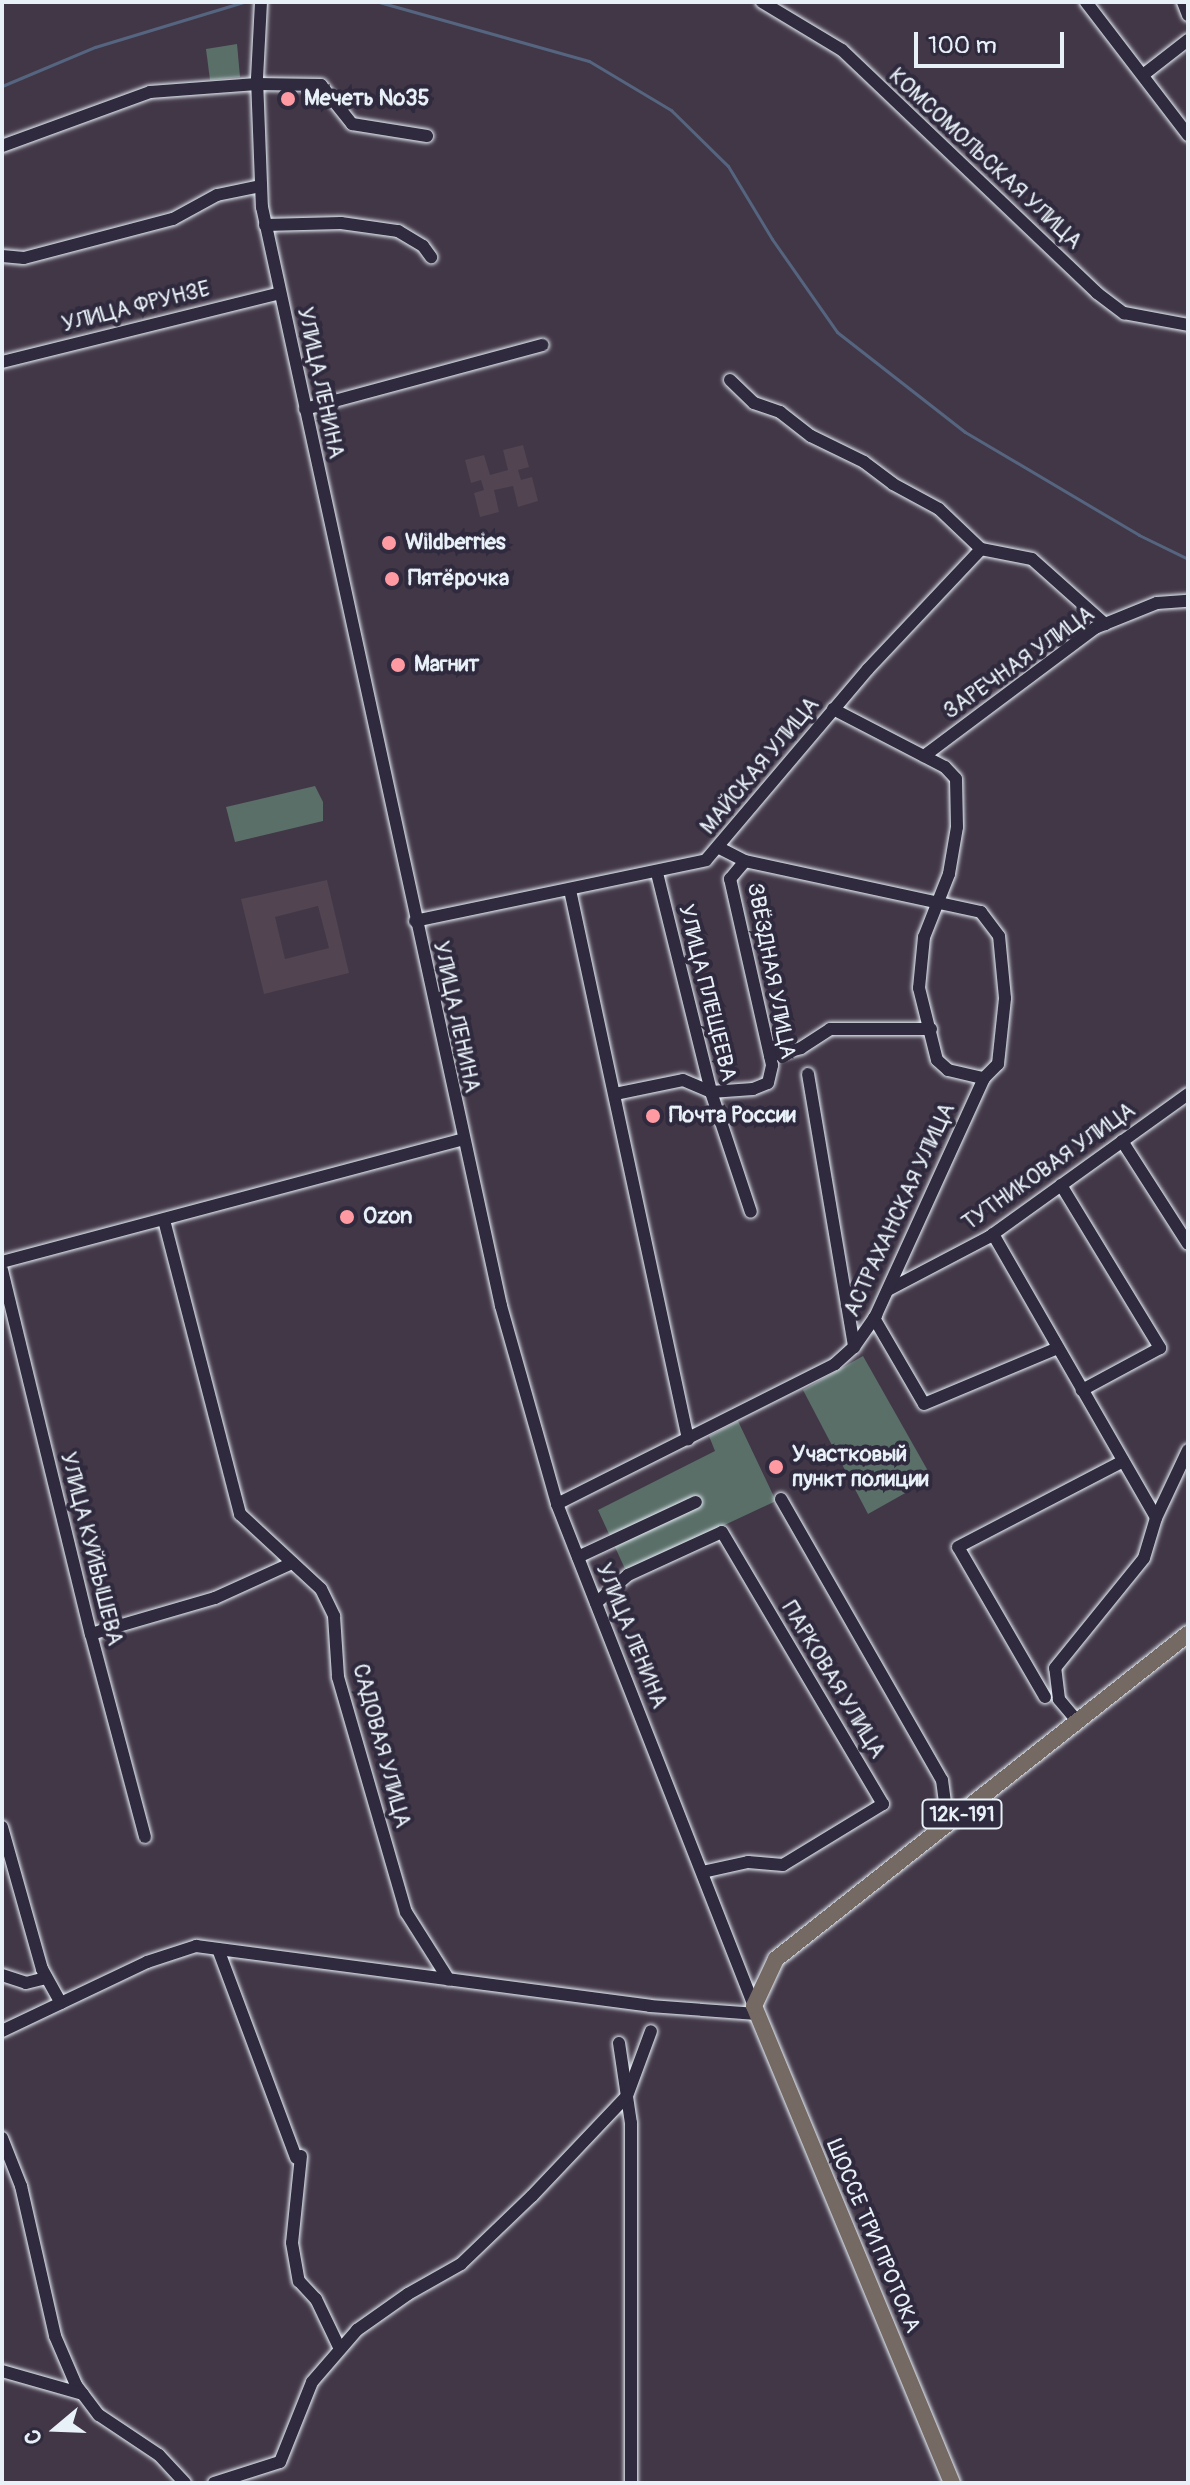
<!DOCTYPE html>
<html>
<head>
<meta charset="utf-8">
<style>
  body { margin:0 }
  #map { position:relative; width:1190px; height:2485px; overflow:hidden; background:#423747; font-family:Pangolin,sans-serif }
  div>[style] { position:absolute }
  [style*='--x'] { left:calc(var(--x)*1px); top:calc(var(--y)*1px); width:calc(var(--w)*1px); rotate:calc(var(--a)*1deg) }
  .built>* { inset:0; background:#524451 }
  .green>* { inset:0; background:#5b6f69 }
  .stream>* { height:3px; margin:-1.5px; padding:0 1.5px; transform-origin:1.5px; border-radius:1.5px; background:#556580 }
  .roads { filter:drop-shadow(0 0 2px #e8f1f8) drop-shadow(0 0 2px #e8f1f8) }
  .minor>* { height:12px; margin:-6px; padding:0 6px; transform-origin:6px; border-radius:6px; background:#2f2a3d }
  .major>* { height:16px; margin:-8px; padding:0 8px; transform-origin:8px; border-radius:8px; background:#756964 }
  .dots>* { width:22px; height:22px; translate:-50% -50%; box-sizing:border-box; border:4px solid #2f2a3d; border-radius:50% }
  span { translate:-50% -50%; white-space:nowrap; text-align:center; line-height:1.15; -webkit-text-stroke:8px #2f2a3d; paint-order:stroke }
  .shield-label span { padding:2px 6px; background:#2f2a3d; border:2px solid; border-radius:6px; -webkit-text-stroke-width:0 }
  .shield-label { font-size:20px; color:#e8f1f8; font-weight:700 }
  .poi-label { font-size:22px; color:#e8f1f8; font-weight:700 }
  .left { translate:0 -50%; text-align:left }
  .street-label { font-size:22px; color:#e8f1f8 }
  .frame { position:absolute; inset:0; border:4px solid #e8f1f8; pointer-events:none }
  .north { position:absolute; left:16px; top:2389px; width:80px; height:80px; -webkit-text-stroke:6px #2f2a3d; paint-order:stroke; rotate:251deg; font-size:22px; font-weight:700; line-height:32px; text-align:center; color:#e8f1f8 }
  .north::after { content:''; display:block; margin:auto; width:28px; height:36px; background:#e8f1f8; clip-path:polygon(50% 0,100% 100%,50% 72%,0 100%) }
  .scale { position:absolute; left:914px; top:32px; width:150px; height:36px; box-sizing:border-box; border:4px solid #e8f1f8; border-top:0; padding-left:10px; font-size:24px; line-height:28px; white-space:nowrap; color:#e8f1f8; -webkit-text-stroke:6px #2f2a3d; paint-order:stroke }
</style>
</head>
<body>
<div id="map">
  <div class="built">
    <div style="clip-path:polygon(523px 445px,529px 467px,518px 470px,521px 480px,532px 477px,538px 501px,518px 507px,513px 486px,494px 490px,499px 512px,480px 517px,474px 493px,484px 490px,481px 480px,471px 483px,465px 460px,484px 455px,490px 475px,508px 470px,503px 450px)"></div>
    <div style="clip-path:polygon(evenodd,327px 880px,349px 973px,264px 994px,241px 899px,327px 880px,318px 906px,329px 948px,285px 959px,275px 917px,318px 906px)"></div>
  </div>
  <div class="green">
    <div style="clip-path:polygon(237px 44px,240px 77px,210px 80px,206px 49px)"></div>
    <div style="clip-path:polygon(315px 786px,323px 802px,323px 821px,235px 842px,226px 807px)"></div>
    <div style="clip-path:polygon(863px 1356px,932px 1478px,868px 1514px,803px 1390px)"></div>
    <div style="clip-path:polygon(738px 1421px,776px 1501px,626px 1571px,598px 1510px,715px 1451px,709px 1436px)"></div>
  </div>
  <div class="stream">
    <div style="--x:379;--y:2;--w:218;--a:15.7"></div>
    <div style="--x:589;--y:61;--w:96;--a:30.9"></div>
    <div style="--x:671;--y:110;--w:80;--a:44.5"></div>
    <div style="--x:728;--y:166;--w:85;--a:58.9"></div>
    <div style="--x:772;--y:239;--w:113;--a:55"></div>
    <div style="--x:837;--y:332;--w:162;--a:38"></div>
    <div style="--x:965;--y:432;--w:202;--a:30.6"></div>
    <div style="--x:1139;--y:535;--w:55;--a:26.1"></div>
    <div style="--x:2;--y:86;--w:101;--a:-22.8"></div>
    <div style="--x:95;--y:47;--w:155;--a:-16.9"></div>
  </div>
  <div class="roads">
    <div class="minor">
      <div style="--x:261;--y:2;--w:77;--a:93"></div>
      <div style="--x:257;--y:79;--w:128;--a:87.8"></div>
      <div style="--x:262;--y:207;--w:1125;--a:77.73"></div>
      <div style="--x:501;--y:1306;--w:206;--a:74.2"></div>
      <div style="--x:557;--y:1504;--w:539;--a:68.57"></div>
      <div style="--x:762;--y:2;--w:93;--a:31"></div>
      <div style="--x:842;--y:50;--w:352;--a:43.6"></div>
      <div style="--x:1097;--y:293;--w:34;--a:37"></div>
      <div style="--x:1124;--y:313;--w:65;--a:10.6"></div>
      <div style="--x:1086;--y:2;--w:168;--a:52.5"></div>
      <div style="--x:1183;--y:2;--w:14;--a:69"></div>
      <div style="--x:1143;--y:75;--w:57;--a:-37.9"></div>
      <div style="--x:2;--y:146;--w:158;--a:-20"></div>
      <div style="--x:150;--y:92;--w:107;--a:-4.3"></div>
      <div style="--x:257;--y:84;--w:64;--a:0.9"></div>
      <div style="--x:321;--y:85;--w:50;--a:51.5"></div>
      <div style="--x:352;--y:124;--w:76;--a:9.1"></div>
      <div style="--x:265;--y:225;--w:76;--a:-1.5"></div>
      <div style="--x:341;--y:223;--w:58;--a:8"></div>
      <div style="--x:398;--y:231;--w:29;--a:31"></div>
      <div style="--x:423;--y:246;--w:14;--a:54"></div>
      <div style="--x:2;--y:256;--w:22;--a:5"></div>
      <div style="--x:24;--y:258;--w:154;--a:-14.7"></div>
      <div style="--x:173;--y:219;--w:50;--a:-28.6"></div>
      <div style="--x:217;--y:195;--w:44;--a:-11.8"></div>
      <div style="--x:2;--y:362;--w:286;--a:-13.9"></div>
      <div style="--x:730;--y:380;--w:33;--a:44"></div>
      <div style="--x:754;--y:403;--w:28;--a:19"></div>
      <div style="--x:780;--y:412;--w:39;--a:38"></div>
      <div style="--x:811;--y:436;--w:59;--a:26.1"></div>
      <div style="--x:864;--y:462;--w:36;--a:37"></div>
      <div style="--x:893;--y:484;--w:52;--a:28.5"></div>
      <div style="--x:939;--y:509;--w:58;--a:43.6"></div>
      <div style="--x:981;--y:549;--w:52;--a:11.1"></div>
      <div style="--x:1032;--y:559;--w:98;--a:41.7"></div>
      <div style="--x:305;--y:409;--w:246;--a:-15.1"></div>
      <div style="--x:833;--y:709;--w:126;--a:27.4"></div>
      <div style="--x:945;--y:767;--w:16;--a:47"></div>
      <div style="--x:956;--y:779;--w:48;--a:88.8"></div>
      <div style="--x:957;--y:827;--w:48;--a:99.7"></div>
      <div style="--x:949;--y:874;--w:68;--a:111.6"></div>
      <div style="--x:924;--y:937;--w:51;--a:95.6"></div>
      <div style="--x:919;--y:988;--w:74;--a:76"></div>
      <div style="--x:937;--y:1060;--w:15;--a:42"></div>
      <div style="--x:948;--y:1070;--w:37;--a:13"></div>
      <div style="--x:924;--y:756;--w:214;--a:-36.8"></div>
      <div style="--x:1095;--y:628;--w:67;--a:-22"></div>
      <div style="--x:1157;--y:603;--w:31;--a:-4"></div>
      <div style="--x:657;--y:873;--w:226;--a:76.1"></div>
      <div style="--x:711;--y:1092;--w:126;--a:71.6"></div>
      <div style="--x:570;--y:890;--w:562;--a:77.87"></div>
      <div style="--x:415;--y:921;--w:297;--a:-11.8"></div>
      <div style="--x:706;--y:860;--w:250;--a:-49.7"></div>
      <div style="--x:868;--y:669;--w:165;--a:-46.7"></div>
      <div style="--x:770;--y:1056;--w:32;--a:-14"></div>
      <div style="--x:801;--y:1048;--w:35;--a:-33"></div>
      <div style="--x:830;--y:1029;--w:101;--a:0"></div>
      <div style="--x:808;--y:1074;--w:277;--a:80.4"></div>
      <div style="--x:615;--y:1094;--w:69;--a:-11.6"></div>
      <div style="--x:683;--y:1080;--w:30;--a:23"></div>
      <div style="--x:711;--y:1092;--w:42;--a:-4.1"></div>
      <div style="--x:753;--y:1089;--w:16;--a:-22"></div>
      <div style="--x:768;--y:1083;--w:18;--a:-77"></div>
      <div style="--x:772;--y:1065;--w:191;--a:-102.7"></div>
      <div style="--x:730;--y:879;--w:23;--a:-50"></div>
      <div style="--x:1122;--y:1141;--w:122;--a:57.3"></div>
      <div style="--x:1061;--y:1185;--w:191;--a:58.7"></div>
      <div style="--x:1160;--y:1348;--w:89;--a:151.7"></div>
      <div style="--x:164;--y:1220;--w:304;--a:75.5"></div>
      <div style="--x:240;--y:1514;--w:110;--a:42.8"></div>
      <div style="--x:321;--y:1589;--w:30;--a:64"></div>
      <div style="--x:334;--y:1616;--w:61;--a:86.2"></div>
      <div style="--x:338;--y:1677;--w:245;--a:73.9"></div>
      <div style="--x:406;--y:1912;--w:80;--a:57.7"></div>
      <div style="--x:993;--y:1234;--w:327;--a:60.1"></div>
      <div style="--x:2;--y:1262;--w:476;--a:-14.9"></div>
      <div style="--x:2;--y:1270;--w:375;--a:76.3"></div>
      <div style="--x:91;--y:1634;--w:210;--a:75.1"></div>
      <div style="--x:888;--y:1290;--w:114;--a:-27.7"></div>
      <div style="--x:989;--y:1237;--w:245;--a:-35.7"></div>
      <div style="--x:874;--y:1318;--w:99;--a:59.8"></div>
      <div style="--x:924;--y:1404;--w:145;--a:-22.7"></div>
      <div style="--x:781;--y:1499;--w:324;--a:60.2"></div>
      <div style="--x:942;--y:1780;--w:45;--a:82.4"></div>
      <div style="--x:557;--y:1504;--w:311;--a:-26.7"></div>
      <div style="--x:835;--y:1364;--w:25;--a:-42"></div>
      <div style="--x:854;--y:1347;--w:39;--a:-55"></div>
      <div style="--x:876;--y:1315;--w:260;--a:-65.5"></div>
      <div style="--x:984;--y:1078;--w:20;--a:-45"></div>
      <div style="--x:998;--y:1064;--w:66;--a:-83.9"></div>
      <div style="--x:1005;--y:998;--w:62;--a:-95.5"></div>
      <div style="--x:999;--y:936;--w:30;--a:-127"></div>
      <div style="--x:981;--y:912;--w:241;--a:-167.8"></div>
      <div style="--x:745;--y:861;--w:29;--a:-153"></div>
      <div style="--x:578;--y:1557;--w:130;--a:-25"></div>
      <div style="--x:596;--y:1603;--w:43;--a:-41.2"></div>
      <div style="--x:628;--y:1575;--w:103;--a:-24.6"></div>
      <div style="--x:722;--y:1532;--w:316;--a:59.4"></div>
      <div style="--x:883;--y:1804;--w:117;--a:148.6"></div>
      <div style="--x:783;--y:1865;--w:35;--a:-175"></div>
      <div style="--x:748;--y:1862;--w:46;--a:167.5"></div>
      <div style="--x:91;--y:1634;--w:129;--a:-16.2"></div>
      <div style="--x:215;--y:1598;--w:85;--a:-24.4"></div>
      <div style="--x:1045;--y:1697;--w:173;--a:-120.1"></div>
      <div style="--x:958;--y:1547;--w:186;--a:-27.5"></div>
      <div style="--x:1078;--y:1722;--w:30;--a:-130"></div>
      <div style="--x:1059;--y:1699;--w:31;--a:-97"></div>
      <div style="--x:1055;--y:1668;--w:141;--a:-51"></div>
      <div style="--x:1144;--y:1558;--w:42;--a:-73.3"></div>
      <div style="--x:1156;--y:1518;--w:75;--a:-64.8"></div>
      <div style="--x:2;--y:1827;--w:148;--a:74.3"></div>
      <div style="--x:42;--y:1969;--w:39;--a:61"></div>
      <div style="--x:218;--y:1949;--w:223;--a:69.5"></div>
      <div style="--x:2;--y:1975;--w:25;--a:18"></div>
      <div style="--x:26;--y:1983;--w:21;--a:-14"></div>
      <div style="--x:2;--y:2031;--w:161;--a:-25.4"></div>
      <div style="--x:147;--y:1962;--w:52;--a:-18.1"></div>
      <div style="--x:196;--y:1946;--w:458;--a:7.5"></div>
      <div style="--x:650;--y:2006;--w:107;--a:4.3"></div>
      <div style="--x:619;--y:2043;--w:81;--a:81.5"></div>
      <div style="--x:631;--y:2123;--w:360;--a:90"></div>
      <div style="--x:2;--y:2138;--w:52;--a:68.4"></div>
      <div style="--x:21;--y:2186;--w:154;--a:77.2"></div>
      <div style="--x:55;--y:2336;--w:53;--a:66.8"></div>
      <div style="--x:76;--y:2385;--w:38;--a:53"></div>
      <div style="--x:99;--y:2415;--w:72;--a:33.7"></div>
      <div style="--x:159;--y:2455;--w:38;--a:47"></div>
      <div style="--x:301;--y:2156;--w:87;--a:95.9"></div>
      <div style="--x:292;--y:2243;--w:39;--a:80"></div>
      <div style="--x:299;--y:2281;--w:25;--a:47"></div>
      <div style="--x:316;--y:2299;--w:55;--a:64.4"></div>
      <div style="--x:2;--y:2371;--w:84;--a:15.9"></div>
      <div style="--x:214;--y:2483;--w:69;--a:-17.7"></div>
      <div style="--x:280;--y:2462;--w:86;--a:-68.2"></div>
      <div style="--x:312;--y:2382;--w:69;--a:-49.1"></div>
      <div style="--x:357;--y:2330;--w:62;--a:-35.2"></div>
      <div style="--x:408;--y:2294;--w:61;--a:-29.5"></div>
      <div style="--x:461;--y:2264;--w:98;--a:-43.8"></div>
      <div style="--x:532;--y:2196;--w:138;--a:-46.5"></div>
      <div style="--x:627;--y:2096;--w:69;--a:-69.7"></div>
    </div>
    <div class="major">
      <div style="--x:952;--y:2483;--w:516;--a:-112.54"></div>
      <div style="--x:754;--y:2006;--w:52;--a:-64.9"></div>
      <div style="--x:776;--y:1959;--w:525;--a:-38.27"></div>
    </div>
  </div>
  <div class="dots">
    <div style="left:288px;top:99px;background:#ff9aa2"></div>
    <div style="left:389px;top:543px;background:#ff9aa2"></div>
    <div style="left:392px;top:579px;background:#ff9aa2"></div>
    <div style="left:398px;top:665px;background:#ff9aa2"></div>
    <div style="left:653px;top:1116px;background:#ff9aa2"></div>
    <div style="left:347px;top:1217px;background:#ff9aa2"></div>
    <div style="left:776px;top:1467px;background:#ff9aa2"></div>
  </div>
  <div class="shield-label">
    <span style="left:962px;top:1814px">12К-191</span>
  </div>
  <div class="poi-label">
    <span class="left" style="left:304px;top:99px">Мечеть №35</span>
    <span class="left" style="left:405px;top:543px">Wildberries</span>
    <span class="left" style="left:408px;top:579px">Пятёрочка</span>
    <span class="left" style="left:414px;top:665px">Магнит</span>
    <span class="left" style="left:669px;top:1116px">Почта России</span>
    <span class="left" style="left:363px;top:1217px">Ozon</span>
    <span class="left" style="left:792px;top:1467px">Участковый<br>пункт полиции</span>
  </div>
  <div class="street-label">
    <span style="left:985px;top:159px;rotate:43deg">КОМСОМОЛЬСКАЯ УЛИЦА</span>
    <span style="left:136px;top:307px;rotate:-14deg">УЛИЦА ФРУНЗЕ</span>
    <span style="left:320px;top:383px;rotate:78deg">УЛИЦА ЛЕНИНА</span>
    <span style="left:1019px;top:663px;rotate:-35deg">ЗАРЕЧНАЯ УЛИЦА</span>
    <span style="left:760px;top:766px;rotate:-50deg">МАЙСКАЯ УЛИЦА</span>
    <span style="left:771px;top:971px;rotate:79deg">ЗВЁЗДНАЯ УЛИЦА</span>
    <span style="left:707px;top:993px;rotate:76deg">УЛИЦА ПЛЕЩЕЕВА</span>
    <span style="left:456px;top:1017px;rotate:78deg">УЛИЦА ЛЕНИНА</span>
    <span style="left:1049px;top:1167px;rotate:-35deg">ТУТНИКОВАЯ УЛИЦА</span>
    <span style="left:900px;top:1210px;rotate:-65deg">АСТРАХАНСКАЯ УЛИЦА</span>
    <span style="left:91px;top:1549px;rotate:76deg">УЛИЦА КУЙБЫШЕВА</span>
    <span style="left:631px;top:1636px;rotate:68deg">УЛИЦА ЛЕНИНА</span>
    <span style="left:833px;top:1680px;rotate:59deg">ПАРКОВАЯ УЛИЦА</span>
    <span style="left:381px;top:1746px;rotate:75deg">САДОВАЯ УЛИЦА</span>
    <span style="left:873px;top:2236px;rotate:67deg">ШОССЕ ТРИ ПРОТОКА</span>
  </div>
  <div class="frame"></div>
  <div class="north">С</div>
  <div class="scale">100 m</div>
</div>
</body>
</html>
